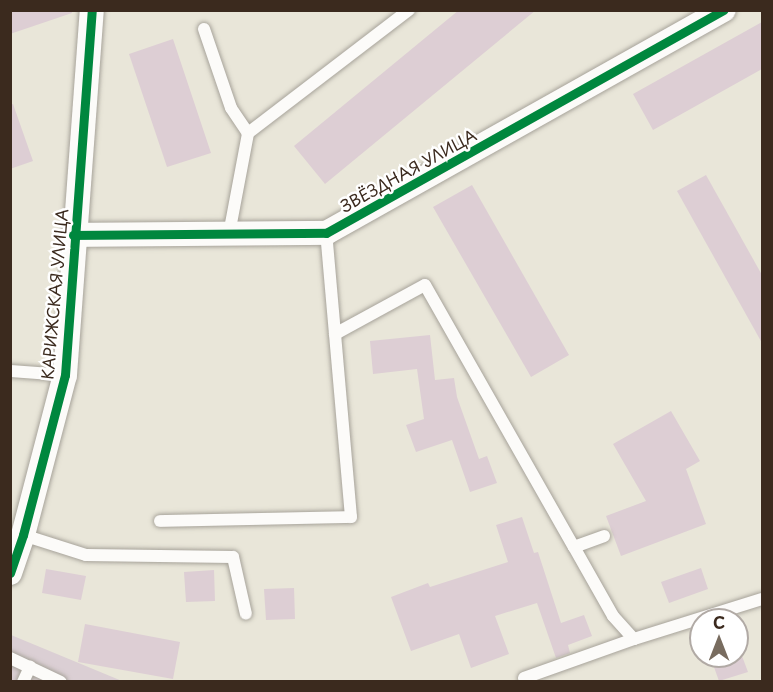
<!DOCTYPE html>
<html>
<head>
<meta charset="utf-8">
<style>
  body { margin:0 }
  #map { position:relative; width:773px; height:692px; overflow:hidden; background:#e9e6d9; font-family:"Playpen Sans",sans-serif }
  div>[style] { position:absolute }
  [style*='--x'] { left:calc(var(--x)*1px); top:calc(var(--y)*1px); width:calc(var(--w)*1px); rotate:calc(var(--a)*1deg) }
  .industrial>* { inset:0; background:#dbcfd4 }
  .building>* { inset:0; background:#ddced4 }
  .roads { filter:drop-shadow(0 0 2px #a7a39a) drop-shadow(0 0 2px #a7a39a) }
  .service>* { height:12px; margin:-6px; padding:0 6px; transform-origin:6px; border-radius:6px; background:#fcfbf9 }
  .minor>* { height:24px; margin:-12px; padding:0 12px; transform-origin:12px; border-radius:12px; background:#fcfbf9 }
  .cycleway>* { height:9px; margin:-4.5px; padding:0 4.5px; transform-origin:4.5px; border-radius:4.5px; background:#00873e }
  span { translate:-50% -50%; white-space:nowrap; text-align:center; line-height:1.15; -webkit-text-stroke:5px #fff; paint-order:stroke }
  .street-label { font-size:16px; color:#3b2a1e }
  .frame { position:absolute; inset:0; border:12px solid #3b2a1e; pointer-events:none }
  .north { position:absolute; left:689px; top:608px; width:60px; height:60px; box-sizing:border-box; background:#fff; border:2px solid #b1aaa5; border-radius:50%; rotate:0deg; font-size:16px; font-weight:700; line-height:24px; text-align:center; color:#3b2a1e }
  .north::after { content:''; display:block; margin:auto; width:21px; height:27px; background:#786c5f; clip-path:polygon(50% 0,100% 100%,50% 72%,0 100%) }
</style>
</head>
<body>
<div id="map">
  <div class="industrial">
    <div style="clip-path:polygon(11px 635px,122px 681px,11px 681px)"></div>
  </div>
  <div class="building">
    <div style="clip-path:polygon(10px 10px,71px 10px,72px 13px,10px 34px)"></div>
    <div style="clip-path:polygon(459px 10px,536px 10px,325px 184px,294px 146px)"></div>
    <div style="clip-path:polygon(762px 22px,762px 69px,653px 130px,633px 94px)"></div>
    <div style="clip-path:polygon(173px 39px,211px 153px,167px 167px,129px 54px)"></div>
    <div style="clip-path:polygon(13px 104px,33px 161px,10px 169px,10px 105px)"></div>
    <div style="clip-path:polygon(706px 175px,762px 275px,762px 343px,677px 191px)"></div>
    <div style="clip-path:polygon(472px 185px,569px 355px,531px 377px,433px 207px)"></div>
    <div style="clip-path:polygon(430px 335px,435px 380px,454px 378px,457px 397px,479px 459px,487px 456px,497px 483px,470px 492px,452px 440px,416px 452px,406px 425px,424px 419px,417px 369px,373px 374px,370px 341px)"></div>
    <div style="clip-path:polygon(671px 411px,700px 461px,686px 469px,706px 524px,621px 556px,606px 516px,646px 501px,613px 444px)"></div>
    <div style="clip-path:polygon(522px 517px,534px 553px,538px 552px,561px 623px,584px 615px,592px 636px,568px 645px,570px 653px,556px 658px,537px 603px,495px 616px,509px 654px,471px 668px,459px 634px,411px 651px,391px 597px,428px 583px,430px 587px,508px 562px,496px 525px)"></div>
    <div style="clip-path:polygon(701px 568px,708px 589px,669px 603px,661px 582px)"></div>
    <div style="clip-path:polygon(46px 569px,86px 576px,81px 600px,42px 593px)"></div>
    <div style="clip-path:polygon(214px 570px,215px 601px,186px 602px,184px 572px)"></div>
    <div style="clip-path:polygon(294px 588px,295px 619px,266px 620px,264px 589px)"></div>
    <div style="clip-path:polygon(85px 624px,180px 642px,173px 679px,78px 662px)"></div>
    <div style="clip-path:polygon(710px 656px,742px 656px,748px 672px,719px 681px)"></div>
  </div>
  <div class="roads">
    <div class="service">
      <div style="--x:204;--y:29;--w:83;--a:71.1"></div>
      <div style="--x:231;--y:108;--w:30;--a:56"></div>
      <div style="--x:229;--y:234;--w:103;--a:-79.3"></div>
      <div style="--x:248;--y:133;--w:203;--a:-37.4"></div>
      <div style="--x:335;--y:334;--w:102;--a:-28.6"></div>
      <div style="--x:425;--y:285;--w:301;--a:60.4"></div>
      <div style="--x:574;--y:547;--w:32;--a:-20"></div>
      <div style="--x:10;--y:371;--w:55;--a:4.2"></div>
      <div style="--x:160;--y:521;--w:191;--a:-1.2"></div>
      <div style="--x:351;--y:517;--w:285;--a:-95"></div>
      <div style="--x:23;--y:535;--w:66;--a:17.6"></div>
      <div style="--x:86;--y:555;--w:147;--a:0.8"></div>
      <div style="--x:233;--y:557;--w:58;--a:77.2"></div>
      <div style="--x:574;--y:547;--w:79;--a:60.5"></div>
      <div style="--x:613;--y:616;--w:31;--a:48"></div>
      <div style="--x:634;--y:639;--w:134;--a:-17.4"></div>
      <div style="--x:10;--y:658;--w:56;--a:25.2"></div>
      <div style="--x:524;--y:678;--w:117;--a:-19.5"></div>
      <div style="--x:23;--y:682;--w:17;--a:-65"></div>
    </div>
    <div class="minor">
      <div style="--x:73;--y:235;--w:253;--a:-0.5"></div>
      <div style="--x:326;--y:233;--w:456;--a:-29.3"></div>
      <div style="--x:10;--y:573;--w:40;--a:-71.1"></div>
      <div style="--x:23;--y:535;--w:165;--a:-75.3"></div>
      <div style="--x:65;--y:375;--w:366;--a:-85.8"></div>
    </div>
  </div>
  <div class="cycleway">
    <div style="--x:73;--y:235;--w:253;--a:-0.5"></div>
    <div style="--x:326;--y:233;--w:456;--a:-29.3"></div>
    <div style="--x:10;--y:573;--w:40;--a:-71.1"></div>
    <div style="--x:23;--y:535;--w:165;--a:-75.3"></div>
    <div style="--x:65;--y:375;--w:366;--a:-85.8"></div>
  </div>
  <div class="street-label">
    <span style="left:408px;top:170px;rotate:-29deg">ЗВЁЗДНАЯ УЛИЦА</span>
    <span style="left:54px;top:294px;rotate:-85deg">КАРИЖСКАЯ УЛИЦА</span>
  </div>
  <div class="frame"></div>
  <div class="north">С</div>
</div>
</body>
</html>
